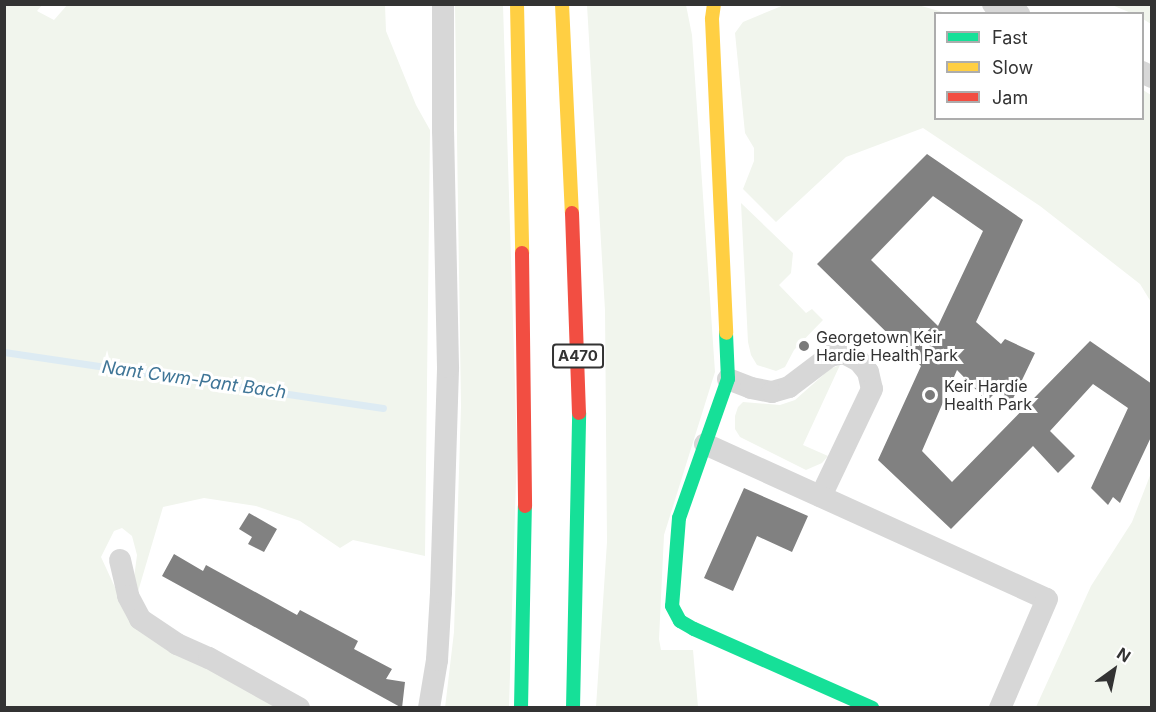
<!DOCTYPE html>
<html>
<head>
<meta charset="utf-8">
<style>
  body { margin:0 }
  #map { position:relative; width:1156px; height:712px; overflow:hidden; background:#fff; font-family:Inter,sans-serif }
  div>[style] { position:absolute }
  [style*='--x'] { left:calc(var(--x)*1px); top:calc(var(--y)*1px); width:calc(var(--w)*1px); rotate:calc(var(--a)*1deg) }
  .green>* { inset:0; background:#f1f5ed }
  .stream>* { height:7px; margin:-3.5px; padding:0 3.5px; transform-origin:3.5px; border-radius:3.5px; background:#ddebf3 }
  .building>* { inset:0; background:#818181 }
  .street>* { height:22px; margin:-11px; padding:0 11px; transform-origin:11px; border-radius:11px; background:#d7d7d7 }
  .fast>* { height:14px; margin:-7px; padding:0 7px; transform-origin:7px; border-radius:7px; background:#16e098 }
  .slow>* { height:14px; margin:-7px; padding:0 7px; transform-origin:7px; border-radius:7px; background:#ffcf43 }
  .jam>* { height:14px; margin:-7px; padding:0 7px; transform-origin:7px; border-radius:7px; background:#f24e42 }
  .dots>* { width:16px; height:16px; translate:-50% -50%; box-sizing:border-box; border:3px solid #fff; border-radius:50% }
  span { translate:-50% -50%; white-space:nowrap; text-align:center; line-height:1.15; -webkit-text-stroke:6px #fff; paint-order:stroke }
  .shield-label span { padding:2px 4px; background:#fff; border:2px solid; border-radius:4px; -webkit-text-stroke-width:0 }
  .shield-label { font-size:15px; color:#333; font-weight:700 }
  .poi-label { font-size:16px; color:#333 }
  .left { translate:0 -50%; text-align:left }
  .water-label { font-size:18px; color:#3f7597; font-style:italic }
  .frame { position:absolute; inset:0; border:6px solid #333; pointer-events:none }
  .legend { position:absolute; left:934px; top:12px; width:210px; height:108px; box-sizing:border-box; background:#fff; border:2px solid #adadad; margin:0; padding:8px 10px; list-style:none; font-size:18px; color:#333 }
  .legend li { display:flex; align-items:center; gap:12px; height:30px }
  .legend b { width:30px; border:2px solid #adadad }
  .north { position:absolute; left:1084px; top:640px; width:60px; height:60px; -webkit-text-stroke:4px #fff; paint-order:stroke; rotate:33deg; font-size:16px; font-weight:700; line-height:24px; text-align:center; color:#333 }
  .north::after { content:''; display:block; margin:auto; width:21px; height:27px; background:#333; clip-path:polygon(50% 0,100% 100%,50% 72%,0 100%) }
</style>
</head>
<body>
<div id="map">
  <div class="green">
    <div style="clip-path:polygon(68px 4px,385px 5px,386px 31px,416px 105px,430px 130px,425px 556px,353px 540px,340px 548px,300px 521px,256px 506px,204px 498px,163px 507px,137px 595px,133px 586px,137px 555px,132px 536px,122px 528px,114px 531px,101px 557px,124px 607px,286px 707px,5px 707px,4px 5px,42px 5px,37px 11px,54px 20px)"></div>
    <div style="clip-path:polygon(455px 5px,503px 5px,517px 449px,509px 707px,445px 708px,454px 632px,461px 406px)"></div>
    <div style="clip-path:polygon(587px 5px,686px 5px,692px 35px,715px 372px,664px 535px,659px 639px,661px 650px,693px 650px,698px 707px,596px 707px,607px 542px,605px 310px)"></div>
    <div style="clip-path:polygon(784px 5px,918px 5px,946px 13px,936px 14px,936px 118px,1142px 118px,1143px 90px,1151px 95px,1151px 302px,1140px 284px,1040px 206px,923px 128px,846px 157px,776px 222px,743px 189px,754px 161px,754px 148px,745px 133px,735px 33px,743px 22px)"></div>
    <div style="clip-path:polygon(1112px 5px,1151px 5px,1151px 24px,1143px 19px,1142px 14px,1131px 13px)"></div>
    <div style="clip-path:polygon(741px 203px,793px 253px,791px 273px,779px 285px,806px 313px,812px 309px,823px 320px,794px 350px,785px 367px,776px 371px,757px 365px,751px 355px,748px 342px)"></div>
    <div style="clip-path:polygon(840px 365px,803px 445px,828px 456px,822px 463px,806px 470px,740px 437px,735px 429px,735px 416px,738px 407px,743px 402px,780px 405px,795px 400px,830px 369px)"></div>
    <div style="clip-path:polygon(1151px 473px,1151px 707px,1036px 707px,1091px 586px,1132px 522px)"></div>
  </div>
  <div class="stream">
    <div style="--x:4;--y:352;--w:383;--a:8.4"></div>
  </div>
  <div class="building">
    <div style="clip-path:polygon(evenodd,927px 154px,1023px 220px,976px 322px,1001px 344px,1005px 339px,1035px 353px,1009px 407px,995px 393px,987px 401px,957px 370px,922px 451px,952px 482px,1090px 341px,1152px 384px,1152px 435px,1120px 503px,1113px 497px,1108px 505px,1091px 488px,1128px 408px,1093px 384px,1050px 431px,1075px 456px,1058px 473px,1033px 446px,951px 529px,878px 460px,921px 366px,817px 264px,927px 154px,933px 196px,983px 231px,938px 326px,871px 260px,933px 196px)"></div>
    <div style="clip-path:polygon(744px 488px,808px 516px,792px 552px,757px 536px,733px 591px,704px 578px)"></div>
    <div style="clip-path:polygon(249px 513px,277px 529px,264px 552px,248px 544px,252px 537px,239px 529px)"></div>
    <div style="clip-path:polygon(174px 554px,203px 571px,206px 565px,297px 615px,300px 610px,358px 641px,354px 649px,392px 669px,386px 679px,405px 682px,402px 708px,162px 576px)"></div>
  </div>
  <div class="street">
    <div style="--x:993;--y:4;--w:28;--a:21"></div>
    <div style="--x:1142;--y:72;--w:11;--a:27"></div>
    <div style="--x:728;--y:379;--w:25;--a:21"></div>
    <div style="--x:751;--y:388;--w:21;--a:11"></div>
    <div style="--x:772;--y:392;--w:18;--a:-16"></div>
    <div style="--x:789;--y:387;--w:51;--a:-37.1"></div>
    <div style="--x:830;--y:356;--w:14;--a:-12"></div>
    <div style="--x:844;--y:353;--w:17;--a:28"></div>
    <div style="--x:859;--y:361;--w:14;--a:51"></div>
    <div style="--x:868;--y:372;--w:17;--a:77"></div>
    <div style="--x:872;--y:389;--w:119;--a:115.5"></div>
    <div style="--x:705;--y:444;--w:375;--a:24.4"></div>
    <div style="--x:1047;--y:599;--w:119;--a:113.3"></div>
    <div style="--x:120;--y:560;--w:37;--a:77"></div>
    <div style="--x:128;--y:596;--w:26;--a:62"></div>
    <div style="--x:140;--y:619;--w:45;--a:34"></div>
    <div style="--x:177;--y:644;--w:35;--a:24"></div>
    <div style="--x:209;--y:658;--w:103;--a:29.1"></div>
    <div style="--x:429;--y:708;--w:49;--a:-80.5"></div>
    <div style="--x:437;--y:660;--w:68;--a:-86.6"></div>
    <div style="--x:441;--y:592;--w:225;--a:-88.2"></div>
    <div style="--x:448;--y:367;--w:236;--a:-91.2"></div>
    <div style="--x:443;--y:131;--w:127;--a:-90"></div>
  </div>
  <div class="fast">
    <div style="--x:726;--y:333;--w:46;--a:87.5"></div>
    <div style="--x:728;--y:379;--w:147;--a:109.4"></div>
    <div style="--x:679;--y:518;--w:88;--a:94.5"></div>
    <div style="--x:672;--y:606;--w:17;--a:62"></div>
    <div style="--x:680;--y:621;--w:16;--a:30"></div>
    <div style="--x:694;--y:629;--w:195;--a:23.9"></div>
    <div style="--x:521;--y:708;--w:202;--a:-88.9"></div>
    <div style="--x:573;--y:708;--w:295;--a:-88.8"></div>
  </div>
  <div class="slow">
    <div style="--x:517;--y:4;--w:249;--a:88.8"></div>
    <div style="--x:562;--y:4;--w:209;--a:87.3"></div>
    <div style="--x:714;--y:4;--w:15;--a:98"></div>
    <div style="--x:712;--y:19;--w:314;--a:87.4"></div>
  </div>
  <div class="jam">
    <div style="--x:572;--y:213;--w:200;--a:88"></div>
    <div style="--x:522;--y:253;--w:253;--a:89.3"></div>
  </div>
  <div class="dots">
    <div style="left:804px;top:346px;background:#7a7a7a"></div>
    <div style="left:930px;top:395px;background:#7a7a7a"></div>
  </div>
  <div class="shield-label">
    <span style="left:578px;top:356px">A470</span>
  </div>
  <div class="poi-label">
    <span class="left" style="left:816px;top:346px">Georgetown Keir<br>Hardie Health Park</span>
    <span class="left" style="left:944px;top:395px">Keir Hardie<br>Health Park</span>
  </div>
  <div class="water-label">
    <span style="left:194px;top:380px;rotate:8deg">Nant Cwm-Pant Bach</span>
  </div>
  <div class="frame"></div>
  <ul class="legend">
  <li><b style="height:8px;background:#16e098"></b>Fast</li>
  <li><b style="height:8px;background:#ffcf43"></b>Slow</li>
  <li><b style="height:8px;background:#f24e42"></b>Jam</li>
  </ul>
  <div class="north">N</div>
</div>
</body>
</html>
